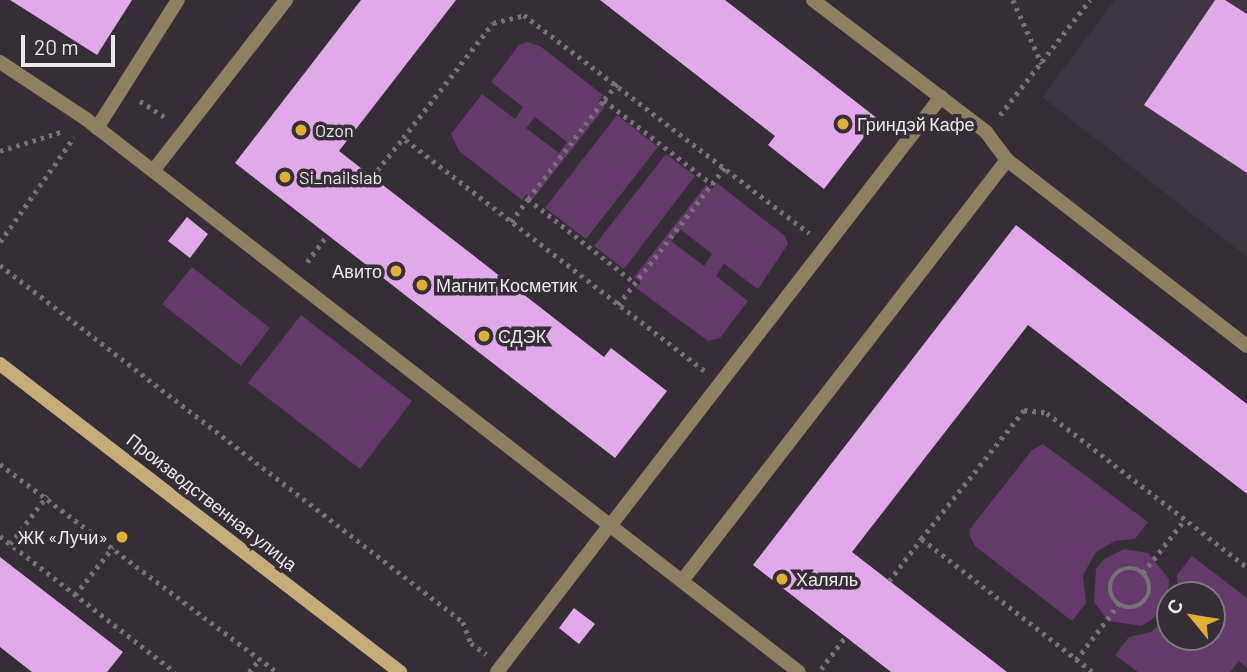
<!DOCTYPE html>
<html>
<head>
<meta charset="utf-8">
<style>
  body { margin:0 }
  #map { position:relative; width:1247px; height:672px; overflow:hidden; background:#352e36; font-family:Barlow,sans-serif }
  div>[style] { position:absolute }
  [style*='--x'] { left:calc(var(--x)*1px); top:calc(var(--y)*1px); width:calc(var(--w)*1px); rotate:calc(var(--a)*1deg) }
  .built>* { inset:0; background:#403542 }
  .green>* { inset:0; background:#633a69 }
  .building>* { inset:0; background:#e1a9ea }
  .path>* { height:4.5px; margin-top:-2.25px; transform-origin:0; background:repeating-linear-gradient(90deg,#777178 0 3.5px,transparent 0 8.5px) }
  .path>.ring { margin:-2.25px; padding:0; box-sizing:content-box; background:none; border:4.5px solid #777178; border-radius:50% }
  .lane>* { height:14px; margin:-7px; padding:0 7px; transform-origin:7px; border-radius:7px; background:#8f8060 }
  .secondary>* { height:14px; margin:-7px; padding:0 7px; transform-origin:7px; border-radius:7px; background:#c5ac79 }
  .dots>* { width:19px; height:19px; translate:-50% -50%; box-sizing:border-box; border:4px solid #352e36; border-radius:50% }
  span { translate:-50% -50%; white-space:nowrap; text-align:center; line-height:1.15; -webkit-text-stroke:7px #352e36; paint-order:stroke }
  .poi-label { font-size:18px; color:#ece8ed }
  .left { translate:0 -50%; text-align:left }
  .right { translate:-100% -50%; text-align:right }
  .street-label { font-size:18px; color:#ece8ed }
  .north { position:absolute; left:1156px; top:581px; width:70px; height:70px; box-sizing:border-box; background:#352e36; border:2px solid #7e787f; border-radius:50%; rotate:300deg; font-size:19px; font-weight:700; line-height:28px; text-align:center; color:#ece8ed }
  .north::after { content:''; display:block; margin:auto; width:24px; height:32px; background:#e2af34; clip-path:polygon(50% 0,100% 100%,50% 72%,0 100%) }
  .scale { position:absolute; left:21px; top:35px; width:94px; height:32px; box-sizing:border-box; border:4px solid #ece8ed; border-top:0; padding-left:9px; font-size:21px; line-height:24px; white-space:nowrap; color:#ece8ed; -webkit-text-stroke:5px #352e36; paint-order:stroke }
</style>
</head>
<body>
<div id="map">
  <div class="built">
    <div style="clip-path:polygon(1115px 0,1247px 0,1247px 257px,1042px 97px)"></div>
  </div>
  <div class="green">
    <div style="clip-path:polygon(evenodd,527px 42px,540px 46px,603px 95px,599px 101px,605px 107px,533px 199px,527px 194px,522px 200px,459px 151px,451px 134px,482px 94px,515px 119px,523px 107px,491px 82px,519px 45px,527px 42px,535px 117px,567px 142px,559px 153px,526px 128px,535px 117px)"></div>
    <div style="clip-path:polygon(617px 115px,658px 147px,586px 239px,545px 208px)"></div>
    <div style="clip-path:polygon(666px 154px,695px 176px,624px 269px,594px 246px)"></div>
    <div style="clip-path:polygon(evenodd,717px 183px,785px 236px,788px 244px,758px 289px,724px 264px,716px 276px,748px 301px,720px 338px,708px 341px,636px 288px,641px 282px,634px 277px,706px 185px,712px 189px,717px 183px,680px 229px,712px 254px,704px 266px,671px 241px,680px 229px)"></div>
    <div style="clip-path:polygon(192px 267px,270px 328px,241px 366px,162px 304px)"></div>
    <div style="clip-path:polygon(301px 315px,412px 401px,360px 469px,248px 383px)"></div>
    <div style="clip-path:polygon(1043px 444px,1148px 522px,1135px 539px,1115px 541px,1096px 552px,1083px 575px,1086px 603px,1072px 621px,975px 546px,970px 536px,970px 529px,1032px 450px)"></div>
    <div style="clip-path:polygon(1124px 549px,1148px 553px,1169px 579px,1167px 603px,1161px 613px,1142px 626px,1108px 621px,1094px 602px,1096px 569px,1104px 559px)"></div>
    <div style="clip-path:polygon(1192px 556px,1247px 598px,1247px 668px,1239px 661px,1230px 672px,1138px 672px,1115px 655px,1129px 637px,1151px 632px,1170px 615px,1170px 637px,1190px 641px,1194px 637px,1212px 637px,1212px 595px,1178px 595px,1177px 575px)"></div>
  </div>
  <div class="building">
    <div style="clip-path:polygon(10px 0,132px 0,97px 55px)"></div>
    <div style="clip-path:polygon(361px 0,456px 0,339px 151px,604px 357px,611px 348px,667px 391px,615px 458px,235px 163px)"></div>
    <div style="clip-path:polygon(600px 0,725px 0,878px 119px,824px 189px,768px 145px,775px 136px)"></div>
    <div style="clip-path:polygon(1215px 0,1225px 0,1247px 14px,1247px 173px,1144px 105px)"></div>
    <div style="clip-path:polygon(187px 217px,208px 234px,190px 258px,168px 241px)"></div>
    <div style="clip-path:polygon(1016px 225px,1247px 404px,1247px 494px,1028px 325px,852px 552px,1007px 672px,891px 672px,753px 565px)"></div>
    <div style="clip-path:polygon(0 557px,123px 652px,107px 672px,32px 672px,0 647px)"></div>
    <div style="clip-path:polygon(574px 608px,595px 624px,579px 644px,559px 628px)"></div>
  </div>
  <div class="path">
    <div style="--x:1013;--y:0;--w:70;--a:65.6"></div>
    <div style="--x:618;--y:84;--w:21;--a:131"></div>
    <div style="--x:604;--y:100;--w:137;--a:37.9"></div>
    <div style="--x:140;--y:101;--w:33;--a:33"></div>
    <div style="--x:1000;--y:115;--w:146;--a:-52"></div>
    <div style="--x:0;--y:151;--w:67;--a:-17.4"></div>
    <div style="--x:372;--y:177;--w:50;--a:-51.5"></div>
    <div style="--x:528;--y:199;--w:125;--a:-52.5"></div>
    <div style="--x:511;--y:222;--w:29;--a:-54"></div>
    <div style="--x:528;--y:199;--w:136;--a:38.1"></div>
    <div style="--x:0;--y:242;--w:128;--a:-54.8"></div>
    <div style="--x:307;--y:262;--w:34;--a:-53"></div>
    <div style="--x:0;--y:265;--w:585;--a:37.63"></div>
    <div style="--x:463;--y:622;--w:22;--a:69"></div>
    <div style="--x:471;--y:643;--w:19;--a:36"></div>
    <div style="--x:618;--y:305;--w:175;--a:-52.2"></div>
    <div style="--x:704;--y:371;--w:381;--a:-142.3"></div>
    <div style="--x:403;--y:138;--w:146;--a:-52"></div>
    <div style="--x:493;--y:23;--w:32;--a:-14"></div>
    <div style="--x:524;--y:15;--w:359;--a:37.4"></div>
    <div style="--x:0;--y:464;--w:346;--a:36.9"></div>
    <div style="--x:0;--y:536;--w:222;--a:37.9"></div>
    <div style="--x:10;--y:544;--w:61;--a:-52.4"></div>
    <div class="ring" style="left:1110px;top:568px;width:35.5px;height:35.5px"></div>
    <div style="--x:1143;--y:573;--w:68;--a:-52.1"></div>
    <div style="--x:889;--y:581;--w:53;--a:-52.7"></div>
    <div style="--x:75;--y:595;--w:61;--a:-51.6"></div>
    <div style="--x:1076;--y:660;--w:69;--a:-52.6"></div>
    <div style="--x:821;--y:669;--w:40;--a:-53"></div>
    <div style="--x:249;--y:672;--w:17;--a:-50"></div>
    <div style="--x:1092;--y:672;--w:217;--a:-142.1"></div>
    <div style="--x:921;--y:539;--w:165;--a:-51.4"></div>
    <div style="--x:1024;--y:410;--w:23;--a:7"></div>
    <div style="--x:1047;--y:413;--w:252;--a:37.6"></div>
  </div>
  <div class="lane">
    <div style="--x:813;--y:0;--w:218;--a:37.3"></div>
    <div style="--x:986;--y:132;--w:35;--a:53"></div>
    <div style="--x:1007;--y:160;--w:304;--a:37.8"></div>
    <div style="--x:0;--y:62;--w:103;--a:33.5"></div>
    <div style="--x:86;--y:119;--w:902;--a:37.8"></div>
    <div style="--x:97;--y:128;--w:151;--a:-57.7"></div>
    <div style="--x:153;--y:171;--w:217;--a:-52.1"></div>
    <div style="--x:610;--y:526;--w:542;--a:-52.35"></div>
    <div style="--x:682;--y:581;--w:532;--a:-52.33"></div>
    <div style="--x:497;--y:672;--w:185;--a:-52.5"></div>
  </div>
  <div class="secondary">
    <div style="--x:0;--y:364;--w:505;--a:37.6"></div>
  </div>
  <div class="dots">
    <div style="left:843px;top:124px;background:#e2af34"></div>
    <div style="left:301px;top:130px;background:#e2af34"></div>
    <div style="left:285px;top:177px;background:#e2af34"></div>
    <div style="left:396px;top:271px;background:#e2af34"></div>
    <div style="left:422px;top:285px;background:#e2af34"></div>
    <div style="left:484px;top:336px;background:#e2af34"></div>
    <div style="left:122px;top:537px;background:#e2af34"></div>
    <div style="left:782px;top:579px;background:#e2af34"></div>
  </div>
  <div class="poi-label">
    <span class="left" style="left:857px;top:124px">Гриндэй Кафе</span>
    <span class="left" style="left:315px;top:130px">Ozon</span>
    <span class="left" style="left:299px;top:177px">Si_nailslab</span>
    <span class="right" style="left:382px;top:271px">Авито</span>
    <span class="left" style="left:436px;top:285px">Магнит Косметик</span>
    <span class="left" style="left:498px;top:336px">СДЭК</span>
    <span class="right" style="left:108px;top:537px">ЖК «Лучи»</span>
    <span class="left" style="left:796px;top:579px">Халяль</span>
  </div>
  <div class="street-label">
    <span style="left:212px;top:502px;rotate:38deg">Производственная улица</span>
  </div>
  <div class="north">С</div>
  <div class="scale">20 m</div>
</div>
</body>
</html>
